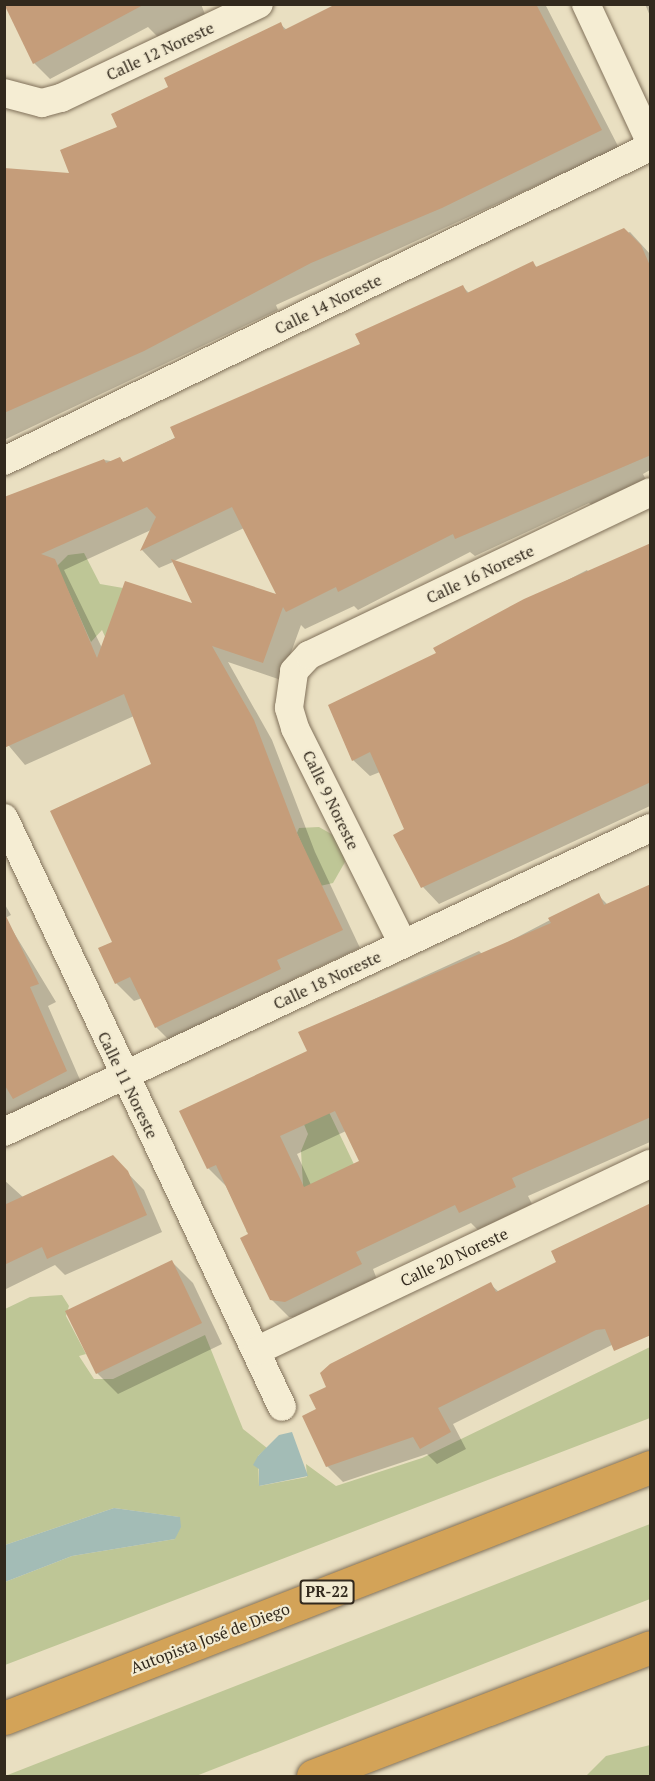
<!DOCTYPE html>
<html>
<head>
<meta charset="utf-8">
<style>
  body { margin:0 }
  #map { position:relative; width:655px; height:1781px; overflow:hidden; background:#e9dfc1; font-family:"PT Serif",serif }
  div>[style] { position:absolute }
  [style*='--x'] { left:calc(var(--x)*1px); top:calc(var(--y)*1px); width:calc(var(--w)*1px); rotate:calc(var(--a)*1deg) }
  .green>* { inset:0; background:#bec696 }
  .water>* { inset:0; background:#a3bcb6 }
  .shadow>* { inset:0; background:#0003 }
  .building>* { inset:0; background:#c59d7a }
  .roads { filter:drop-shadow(0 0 2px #81715a) drop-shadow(0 0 2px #81715a) }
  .street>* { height:28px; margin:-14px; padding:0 14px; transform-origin:14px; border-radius:14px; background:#f5edd3 }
  .highway>* { height:33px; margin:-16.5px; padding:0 16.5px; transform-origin:16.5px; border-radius:16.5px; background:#d3a358 }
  span { translate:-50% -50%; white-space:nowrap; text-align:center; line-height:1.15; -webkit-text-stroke:4.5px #f2ead0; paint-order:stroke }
  .shield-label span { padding:2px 4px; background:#f2ead0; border:2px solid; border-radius:4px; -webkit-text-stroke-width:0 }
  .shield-label { font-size:15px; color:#32291d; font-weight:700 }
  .street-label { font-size:16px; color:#32291d }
  .frame { position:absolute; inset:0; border:6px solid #32291d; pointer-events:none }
</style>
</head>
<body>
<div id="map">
  <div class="green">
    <div style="clip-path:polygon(84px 553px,100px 584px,123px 588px,107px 641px,102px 630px,91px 642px,57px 566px,68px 555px)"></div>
    <div style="clip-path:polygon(319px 827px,340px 839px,345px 862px,333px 883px,320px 886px,297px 833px,299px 828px)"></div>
    <div style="clip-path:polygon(327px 1108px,362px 1181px,246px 1232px,249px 1222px,303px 1185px,301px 1151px,308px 1134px,303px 1122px)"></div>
    <div style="clip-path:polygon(62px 1295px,69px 1306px,66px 1316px,86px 1354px,79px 1356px,94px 1379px,113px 1379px,205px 1335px,243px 1429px,267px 1448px,258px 1456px,259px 1486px,307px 1477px,306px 1464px,336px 1486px,422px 1458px,650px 1347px,650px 1418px,5px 1665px,5px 1582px,72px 1556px,175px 1539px,179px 1517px,114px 1508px,5px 1545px,5px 1309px,30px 1297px)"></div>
    <div style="clip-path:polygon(650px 1524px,650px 1599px,196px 1776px,5px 1776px)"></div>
    <div style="clip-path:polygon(650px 1745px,650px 1776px,586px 1776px,606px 1756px)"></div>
  </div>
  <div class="water">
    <div style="clip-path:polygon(292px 1432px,308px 1476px,259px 1486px,259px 1469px,253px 1465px,258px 1456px,279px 1435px)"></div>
    <div style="clip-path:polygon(114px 1508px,180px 1517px,181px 1527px,175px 1539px,72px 1556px,5px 1582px,5px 1545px)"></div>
  </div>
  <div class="shadow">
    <div style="clip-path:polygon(11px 4px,201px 4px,206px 17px,159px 38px,148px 27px,50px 79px,34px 63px)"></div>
    <div style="clip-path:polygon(346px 4px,545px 4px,619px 148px,276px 305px,278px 310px,4px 440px,4px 185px,71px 175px,170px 88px,280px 24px,287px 30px)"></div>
    <div style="clip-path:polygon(645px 4px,650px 4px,650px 16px)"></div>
    <div style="clip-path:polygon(evenodd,630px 232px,650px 254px,650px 470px,643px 474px,647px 482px,594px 507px,589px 503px,475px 556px,470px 552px,358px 610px,354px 606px,305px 629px,301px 625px,281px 680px,228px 662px,272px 740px,315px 852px,360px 948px,294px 979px,298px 987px,175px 1046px,156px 1027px,142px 998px,134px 1001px,116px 983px,114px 942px,153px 765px,134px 716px,25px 765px,4px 740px,4px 498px,104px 460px,124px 463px,362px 345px,463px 287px,469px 293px,532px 263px,538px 268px,630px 232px,244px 528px,279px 596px,174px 561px,244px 528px,630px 232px,151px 530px,142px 550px,159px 568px,173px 562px,195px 605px,102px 648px,64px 570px,151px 530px)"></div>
    <div style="clip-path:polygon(650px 547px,650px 806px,439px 904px,423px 887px,406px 830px,380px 772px,370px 776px,353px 760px,438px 654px,435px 649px,587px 570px,590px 574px)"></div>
    <div style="clip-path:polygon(evenodd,650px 885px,650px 1142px,528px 1196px,532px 1204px,478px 1230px,471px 1223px,373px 1269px,378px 1282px,303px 1319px,289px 1317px,271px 1299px,250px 1235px,226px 1186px,208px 1168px,309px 1052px,300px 1033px,479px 951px,483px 955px,598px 895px,608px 905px,650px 885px,346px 1131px,361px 1161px,311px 1185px,297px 1154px,346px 1131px)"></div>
    <div style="clip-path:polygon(4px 903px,11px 915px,5px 918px,56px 1002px,48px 1006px,84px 1089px,4px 1121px)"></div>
    <div style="clip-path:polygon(112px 1157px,144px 1190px,162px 1232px,65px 1275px,55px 1265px,4px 1290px,4px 1180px,24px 1198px)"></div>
    <div style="clip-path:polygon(172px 1262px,193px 1283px,222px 1344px,118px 1394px,97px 1373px)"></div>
    <div style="clip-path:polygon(558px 1263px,650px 1326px,453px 1424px,466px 1449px,437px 1464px,427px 1454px,343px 1482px,327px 1466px,318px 1410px,328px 1387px,490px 1284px,499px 1292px)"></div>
  </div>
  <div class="building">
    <div style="clip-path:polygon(4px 4px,145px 4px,33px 64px)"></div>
    <div style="clip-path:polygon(336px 4px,536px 4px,602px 130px,442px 208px,311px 263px,144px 351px,4px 413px,4px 168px,69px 173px,60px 150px,117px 127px,111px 114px,168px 87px,164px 78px,281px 22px,284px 30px)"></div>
    <div style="clip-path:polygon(evenodd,624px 228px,641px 245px,651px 268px,651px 455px,455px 539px,453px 534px,338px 592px,336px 587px,286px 612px,283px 607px,263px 663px,212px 646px,254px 720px,297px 833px,343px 930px,277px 960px,281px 969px,155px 1028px,130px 977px,115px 984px,98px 948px,112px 942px,50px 811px,151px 764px,124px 694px,4px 748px,4px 497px,104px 459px,106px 463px,120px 457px,123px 462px,175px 438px,170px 427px,360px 344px,355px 334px,410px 309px,463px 285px,467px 293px,533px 261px,536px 267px,624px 228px,147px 507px,156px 517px,140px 551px,232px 507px,276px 594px,171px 559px,192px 603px,125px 581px,97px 658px,55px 559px,41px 554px,147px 507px)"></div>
    <div style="clip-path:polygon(651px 543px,651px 782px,421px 888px,393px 835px,404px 829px,370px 752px,352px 761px,328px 705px,436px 653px,433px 648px,524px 599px)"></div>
    <div style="clip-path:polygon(evenodd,651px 884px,651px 1117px,512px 1178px,516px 1187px,459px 1213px,455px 1205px,356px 1252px,362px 1264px,285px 1302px,270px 1300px,240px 1238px,248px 1234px,216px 1165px,207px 1169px,179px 1111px,307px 1051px,298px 1032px,551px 923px,548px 918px,599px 893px,604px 905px,651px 884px,335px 1111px,359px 1161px,304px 1187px,280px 1136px,335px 1111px)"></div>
    <div style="clip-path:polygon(4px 912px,39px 984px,30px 987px,67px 1071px,13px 1099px,4px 1084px)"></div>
    <div style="clip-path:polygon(113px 1155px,128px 1171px,147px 1215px,47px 1259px,42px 1247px,4px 1265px,4px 1205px)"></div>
    <div style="clip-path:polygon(651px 1203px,651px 1335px,614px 1351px,605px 1329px,596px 1330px,438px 1408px,451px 1432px,420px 1449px,413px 1437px,326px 1467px,302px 1416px,316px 1409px,309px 1395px,326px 1387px,320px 1373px,330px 1364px,491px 1282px,496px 1292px,556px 1262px,551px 1251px)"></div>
    <div style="clip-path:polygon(172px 1260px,202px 1323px,96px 1374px,65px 1311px)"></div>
  </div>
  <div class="roads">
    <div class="street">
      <div style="--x:586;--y:4;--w:151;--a:65"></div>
      <div style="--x:4;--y:93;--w:39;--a:15"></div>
      <div style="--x:42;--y:103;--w:20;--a:-15"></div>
      <div style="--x:61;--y:98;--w:219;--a:-25.4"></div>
      <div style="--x:4;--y:461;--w:718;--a:-25.92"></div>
      <div style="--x:4;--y:818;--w:651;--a:64.73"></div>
      <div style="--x:403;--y:944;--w:241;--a:-116.6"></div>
      <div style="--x:295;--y:728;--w:21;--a:-107"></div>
      <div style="--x:289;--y:708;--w:37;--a:-82"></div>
      <div style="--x:294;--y:671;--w:22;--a:-47"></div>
      <div style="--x:309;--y:655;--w:378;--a:-25.5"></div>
      <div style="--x:4;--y:1132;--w:714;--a:-25.2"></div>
      <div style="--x:258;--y:1350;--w:434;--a:-25.4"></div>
    </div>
    <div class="highway">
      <div style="--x:4;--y:1718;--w:693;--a:-21.23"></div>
      <div style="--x:313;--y:1776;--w:361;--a:-20.9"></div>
    </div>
  </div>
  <div class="shield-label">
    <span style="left:327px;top:1592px">PR-22</span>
  </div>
  <div class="street-label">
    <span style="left:160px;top:51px;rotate:-25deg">Calle 12 Noreste</span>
    <span style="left:328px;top:304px;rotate:-26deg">Calle 14 Noreste</span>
    <span style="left:480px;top:574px;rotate:-25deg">Calle 16 Noreste</span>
    <span style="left:331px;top:800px;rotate:64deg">Calle 9 Noreste</span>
    <span style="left:327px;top:980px;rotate:-25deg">Calle 18 Noreste</span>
    <span style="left:128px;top:1085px;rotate:64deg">Calle 11 Noreste</span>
    <span style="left:454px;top:1257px;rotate:-25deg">Calle 20 Noreste</span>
    <span style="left:210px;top:1638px;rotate:-21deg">Autopista José de Diego</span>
  </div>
  <div class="frame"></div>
</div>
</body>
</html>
